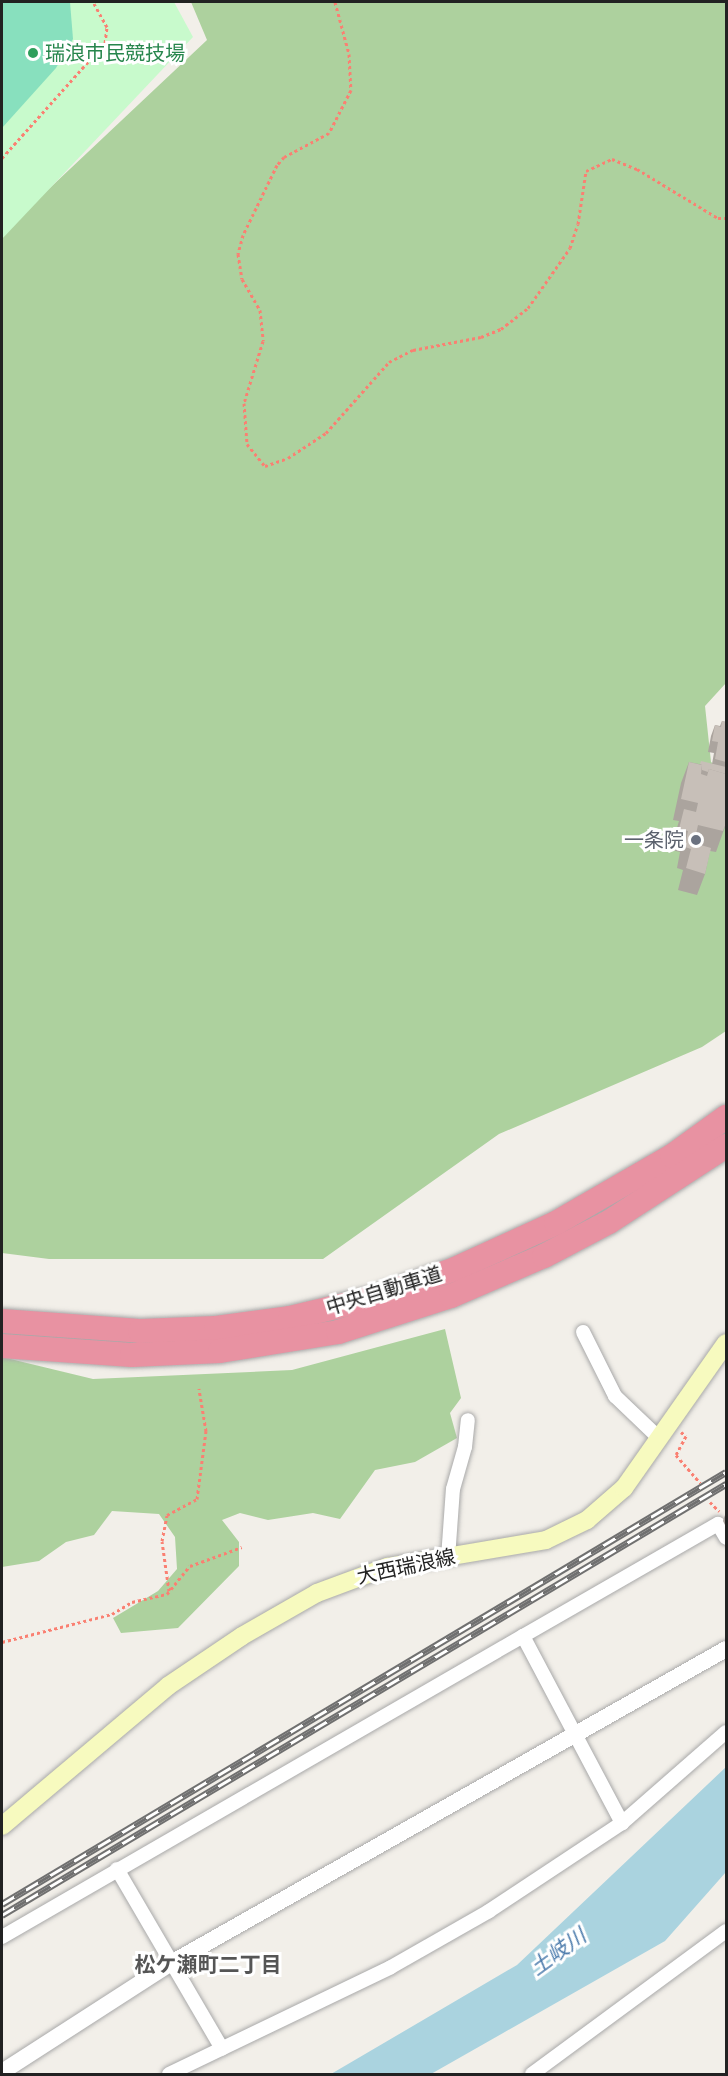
<!DOCTYPE html>
<html>
<head>
<meta charset="utf-8">
<style>
  body { margin:0 }
  #map { position:relative; width:728px; height:2076px; overflow:hidden; background:#f2efe9; font-family:"Work Sans","Noto Sans JP",sans-serif }
  div>[style] { position:absolute }
  [style*='--x'] { left:calc(var(--x)*1px); top:calc(var(--y)*1px); width:calc(var(--w)*1px); rotate:calc(var(--a)*1deg) }
  .forest>* { inset:0; background:#add19e }
  .park>* { inset:0; background:#c8facc }
  .pitch>* { inset:0; background:#88e0be }
  .water>* { inset:0; background:#aad3df }
  .path>* { height:3px; margin-top:-1.5px; transform-origin:0; background:repeating-linear-gradient(90deg,#fa8072 0 3px,transparent 0 6px) }
  .roads { filter:drop-shadow(0 0 2px #a9a9a9) drop-shadow(0 0 2px #a9a9a9) }
  .minor>* { height:14px; margin:-7px; padding:0 7px; transform-origin:7px; border-radius:7px; background:#fff }
  .tertiary>* { height:16px; margin:-8px; padding:0 8px; transform-origin:8px; border-radius:8px; background:#fff }
  .secondary>* { height:18px; margin:-9px; padding:0 9px; transform-origin:9px; border-radius:9px; background:#f7fabf }
  .motorway>* { height:24px; margin:-12px; padding:0 12px; transform-origin:12px; border-radius:12px; background:#e892a2 }
  .rail>* { height:7px; margin-top:-3.5px; transform-origin:0; background:repeating-linear-gradient(90deg,#fff 0 14px,#707070 0 28px); box-sizing:border-box; border-block:2px solid #707070 }
  .wall>* { inset:0; background:#aba49e }
  .building>* { inset:0; background:#c7bfb8 }
  .dots>* { width:16px; height:16px; translate:-50% -50%; box-sizing:border-box; border:3px solid #fff; border-radius:50% }
  span { translate:-50% -50%; white-space:nowrap; text-align:center; line-height:1.15; -webkit-text-stroke:6px #fff; paint-order:stroke }
  .leisure-label { font-size:20px; color:#27864d }
  .left { translate:0 -50%; text-align:left }
  .worship-label { font-size:20px; color:#5b616d }
  .right { translate:-100% -50%; text-align:right }
  .street-label { font-size:20px; color:#222 }
  .water-label { font-size:21px; color:#4a7aab; font-style:italic }
  .neighbourhood-label { font-size:21px; color:#555; font-weight:700 }
  .frame { position:absolute; inset:0; border:3px solid #222; pointer-events:none }
</style>
</head>
<body>
<div id="map">
  <div class="forest">
    <div style="clip-path:polygon(191px 2px,726px 2px,726px 683px,705px 706px,711px 762px,726px 773px,726px 1031px,702px 1047px,499px 1134px,323px 1259px,49px 1259px,2px 1253px,2px 233px,207px 40px)"></div>
    <div style="clip-path:polygon(445px 1329px,461px 1398px,450px 1413px,457px 1438px,415px 1462px,375px 1470px,340px 1519px,313px 1513px,268px 1520px,240px 1513px,222px 1520px,239px 1542px,239px 1566px,178px 1628px,121px 1633px,113px 1618px,158px 1591px,177px 1569px,175px 1537px,159px 1514px,112px 1511px,94px 1535px,66px 1542px,39px 1561px,2px 1567px,2px 1357px,93px 1379px,292px 1370px)"></div>
  </div>
  <div class="park">
    <div style="clip-path:polygon(2px 2px,174px 2px,193px 37px,2px 239px)"></div>
  </div>
  <div class="pitch">
    <div style="clip-path:polygon(2px 2px,70px 2px,73px 39px,56px 68px,2px 128px)"></div>
  </div>
  <div class="water">
    <div style="clip-path:polygon(726px 1767px,726px 1872px,665px 1941px,431px 2074px,331px 2074px,517px 1965px)"></div>
  </div>
  <div class="path">
    <div style="--x:335;--y:2;--w:54;--a:74.9"></div>
    <div style="--x:349;--y:54;--w:36;--a:87"></div>
    <div style="--x:351;--y:90;--w:48;--a:117.1"></div>
    <div style="--x:329;--y:133;--w:51;--a:151.9"></div>
    <div style="--x:284;--y:157;--w:11;--a:131"></div>
    <div style="--x:277;--y:165;--w:78;--a:115.9"></div>
    <div style="--x:243;--y:235;--w:20;--a:105"></div>
    <div style="--x:238;--y:254;--w:25;--a:81"></div>
    <div style="--x:242;--y:279;--w:36;--a:60"></div>
    <div style="--x:260;--y:310;--w:31;--a:84"></div>
    <div style="--x:263;--y:341;--w:65;--a:107"></div>
    <div style="--x:244;--y:403;--w:41;--a:85.8"></div>
    <div style="--x:247;--y:444;--w:28;--a:51"></div>
    <div style="--x:265;--y:466;--w:24;--a:-19"></div>
    <div style="--x:288;--y:458;--w:45;--a:-33.3"></div>
    <div style="--x:326;--y:433;--w:95;--a:-48.4"></div>
    <div style="--x:389;--y:362;--w:27;--a:-27"></div>
    <div style="--x:413;--y:350;--w:69;--a:-10.8"></div>
    <div style="--x:481;--y:337;--w:22;--a:-22"></div>
    <div style="--x:501;--y:329;--w:34;--a:-38"></div>
    <div style="--x:528;--y:308;--w:73;--a:-55"></div>
    <div style="--x:570;--y:248;--w:25;--a:-72"></div>
    <div style="--x:578;--y:224;--w:54;--a:-81.4"></div>
    <div style="--x:586;--y:171;--w:29;--a:-25"></div>
    <div style="--x:612;--y:159;--w:27;--a:22"></div>
    <div style="--x:637;--y:169;--w:95;--a:31.2"></div>
    <div style="--x:718;--y:218;--w:8;--a:0"></div>
    <div style="--x:2;--y:158;--w:154;--a:-48.2"></div>
    <div style="--x:105;--y:43;--w:16;--a:-83"></div>
    <div style="--x:107;--y:27;--w:29;--a:-119"></div>
    <div style="--x:681;--y:1432;--w:6;--a:39"></div>
    <div style="--x:686;--y:1436;--w:21;--a:118"></div>
    <div style="--x:676;--y:1455;--w:37;--a:49"></div>
    <div style="--x:710;--y:1502;--w:13;--a:45"></div>
    <div style="--x:169;--y:1591;--w:50;--a:-98"></div>
    <div style="--x:162;--y:1541;--w:26;--a:-79"></div>
    <div style="--x:167;--y:1515;--w:34;--a:-28"></div>
    <div style="--x:197;--y:1499;--w:69;--a:-82.5"></div>
    <div style="--x:206;--y:1431;--w:43;--a:-99.5"></div>
    <div style="--x:2;--y:1642;--w:114;--a:-14.3"></div>
    <div style="--x:112;--y:1614;--w:23;--a:-31"></div>
    <div style="--x:132;--y:1602;--w:36;--a:-13"></div>
    <div style="--x:167;--y:1594;--w:36;--a:-51"></div>
    <div style="--x:190;--y:1566;--w:55;--a:-20.1"></div>
  </div>
  <div class="roads">
    <div class="minor">
      <div style="--x:583;--y:1332;--w:72;--a:63.4"></div>
      <div style="--x:615;--y:1396;--w:61;--a:43.7"></div>
      <div style="--x:448;--y:1558;--w:69;--a:-85.9"></div>
      <div style="--x:453;--y:1489;--w:44;--a:-74.1"></div>
      <div style="--x:465;--y:1447;--w:27;--a:-84"></div>
      <div style="--x:523;--y:1636;--w:225;--a:-29.9"></div>
      <div style="--x:718;--y:1524;--w:16;--a:60"></div>
      <div style="--x:117;--y:1869;--w:208;--a:59.7"></div>
      <div style="--x:2;--y:1937;--w:602;--a:-30.02"></div>
      <div style="--x:523;--y:1636;--w:212;--a:62.1"></div>
      <div style="--x:169;--y:2074;--w:246;--a:-25.7"></div>
      <div style="--x:391;--y:1967;--w:113;--a:-29.7"></div>
      <div style="--x:489;--y:1911;--w:159;--a:-33.5"></div>
      <div style="--x:622;--y:1823;--w:138;--a:-41.2"></div>
      <div style="--x:532;--y:2074;--w:241;--a:-36.4"></div>
    </div>
    <div class="tertiary">
      <div style="--x:2;--y:2072;--w:203;--a:-32.8"></div>
      <div style="--x:173;--y:1962;--w:635;--a:-29.51"></div>
    </div>
    <div class="secondary">
      <div style="--x:2;--y:1826;--w:217;--a:-40.1"></div>
      <div style="--x:168;--y:1686;--w:89;--a:-34"></div>
      <div style="--x:242;--y:1636;--w:86;--a:-29.8"></div>
      <div style="--x:317;--y:1593;--w:75;--a:-20.4"></div>
      <div style="--x:387;--y:1567;--w:161;--a:-9.6"></div>
      <div style="--x:546;--y:1540;--w:46;--a:-26"></div>
      <div style="--x:587;--y:1520;--w:49;--a:-40.9"></div>
      <div style="--x:624;--y:1488;--w:177;--a:-54.9"></div>
    </div>
    <div class="motorway">
      <div style="--x:2;--y:1321;--w:138;--a:4.1"></div>
      <div style="--x:140;--y:1331;--w:76;--a:-2.3"></div>
      <div style="--x:216;--y:1328;--w:75;--a:-7.7"></div>
      <div style="--x:290;--y:1318;--w:85;--a:-13.5"></div>
      <div style="--x:373;--y:1298;--w:87;--a:-19.5"></div>
      <div style="--x:455;--y:1269;--w:111;--a:-24.5"></div>
      <div style="--x:556;--y:1223;--w:134;--a:-30"></div>
      <div style="--x:672;--y:1156;--w:67;--a:-35.8"></div>
      <div style="--x:2;--y:1346;--w:130;--a:4"></div>
      <div style="--x:132;--y:1355;--w:88;--a:-2.6"></div>
      <div style="--x:220;--y:1351;--w:120;--a:-9.1"></div>
      <div style="--x:338;--y:1332;--w:119;--a:-17.7"></div>
      <div style="--x:451;--y:1296;--w:101;--a:-23.3"></div>
      <div style="--x:544;--y:1256;--w:73;--a:-27.6"></div>
      <div style="--x:609;--y:1222;--w:140;--a:-33"></div>
    </div>
  </div>
  <div class="rail">
    <div style="--x:2;--y:1904;--w:843;--a:-30.82"></div>
    <div style="--x:2;--y:1915;--w:843;--a:-30.77"></div>
  </div>
  <div class="wall">
    <div style="clip-path:polygon(722px 721px,726px 722px,726px 824px,716px 852px,710px 851px,705px 874px,697px 895px,678px 890px,683px 870px,677px 868px,680px 852px,672px 850px,676px 831px,679px 821px,673px 820px,681px 783px,689px 762px,699px 764px,712px 764px,714px 753px,708px 752px,711px 736px,715px 725px,720px 726px)"></div>
    <div style="clip-path:polygon(726px 1512px,726px 1527px,723px 1521px)"></div>
  </div>
  <div class="building">
    <div style="clip-path:polygon(722px 721px,726px 722px,726px 774px,709px 769px,708px 772px,702px 770px,702px 765px,700px 764px,701px 761px,726px 767px,726px 762px,715px 759px,718px 742px,712px 741px,715px 725px,721px 727px)"></div>
    <div style="clip-path:polygon(689px 762px,702px 765px,701px 774px,707px 776px,709px 769px,726px 774px,726px 823px,723px 831px,698px 825px,694px 843px,711px 848px,705px 874px,686px 868px,691px 849px,685px 847px,688px 831px,679px 829px,684px 809px,696px 812px,698px 803px,681px 799px)"></div>
  </div>
  <div class="dots">
    <div style="left:33px;top:53px;background:#2e9e5b"></div>
    <div style="left:696px;top:840px;background:#6b7280"></div>
  </div>
  <div class="leisure-label">
    <span class="left" style="left:45px;top:53px">瑞浪市民競技場</span>
  </div>
  <div class="worship-label">
    <span class="right" style="left:684px;top:840px">一条院</span>
  </div>
  <div class="street-label">
    <span style="left:384px;top:1291px;rotate:-17deg">中央自動車道</span>
    <span style="left:406px;top:1567px;rotate:-12deg">大西瑞浪線</span>
  </div>
  <div class="water-label">
    <span style="left:558px;top:1952px;rotate:-36deg">土岐川</span>
  </div>
  <div class="neighbourhood-label">
    <span style="left:208px;top:1965px">松ケ瀬町二丁目</span>
  </div>
  <div class="frame"></div>
</div>
</body>
</html>
